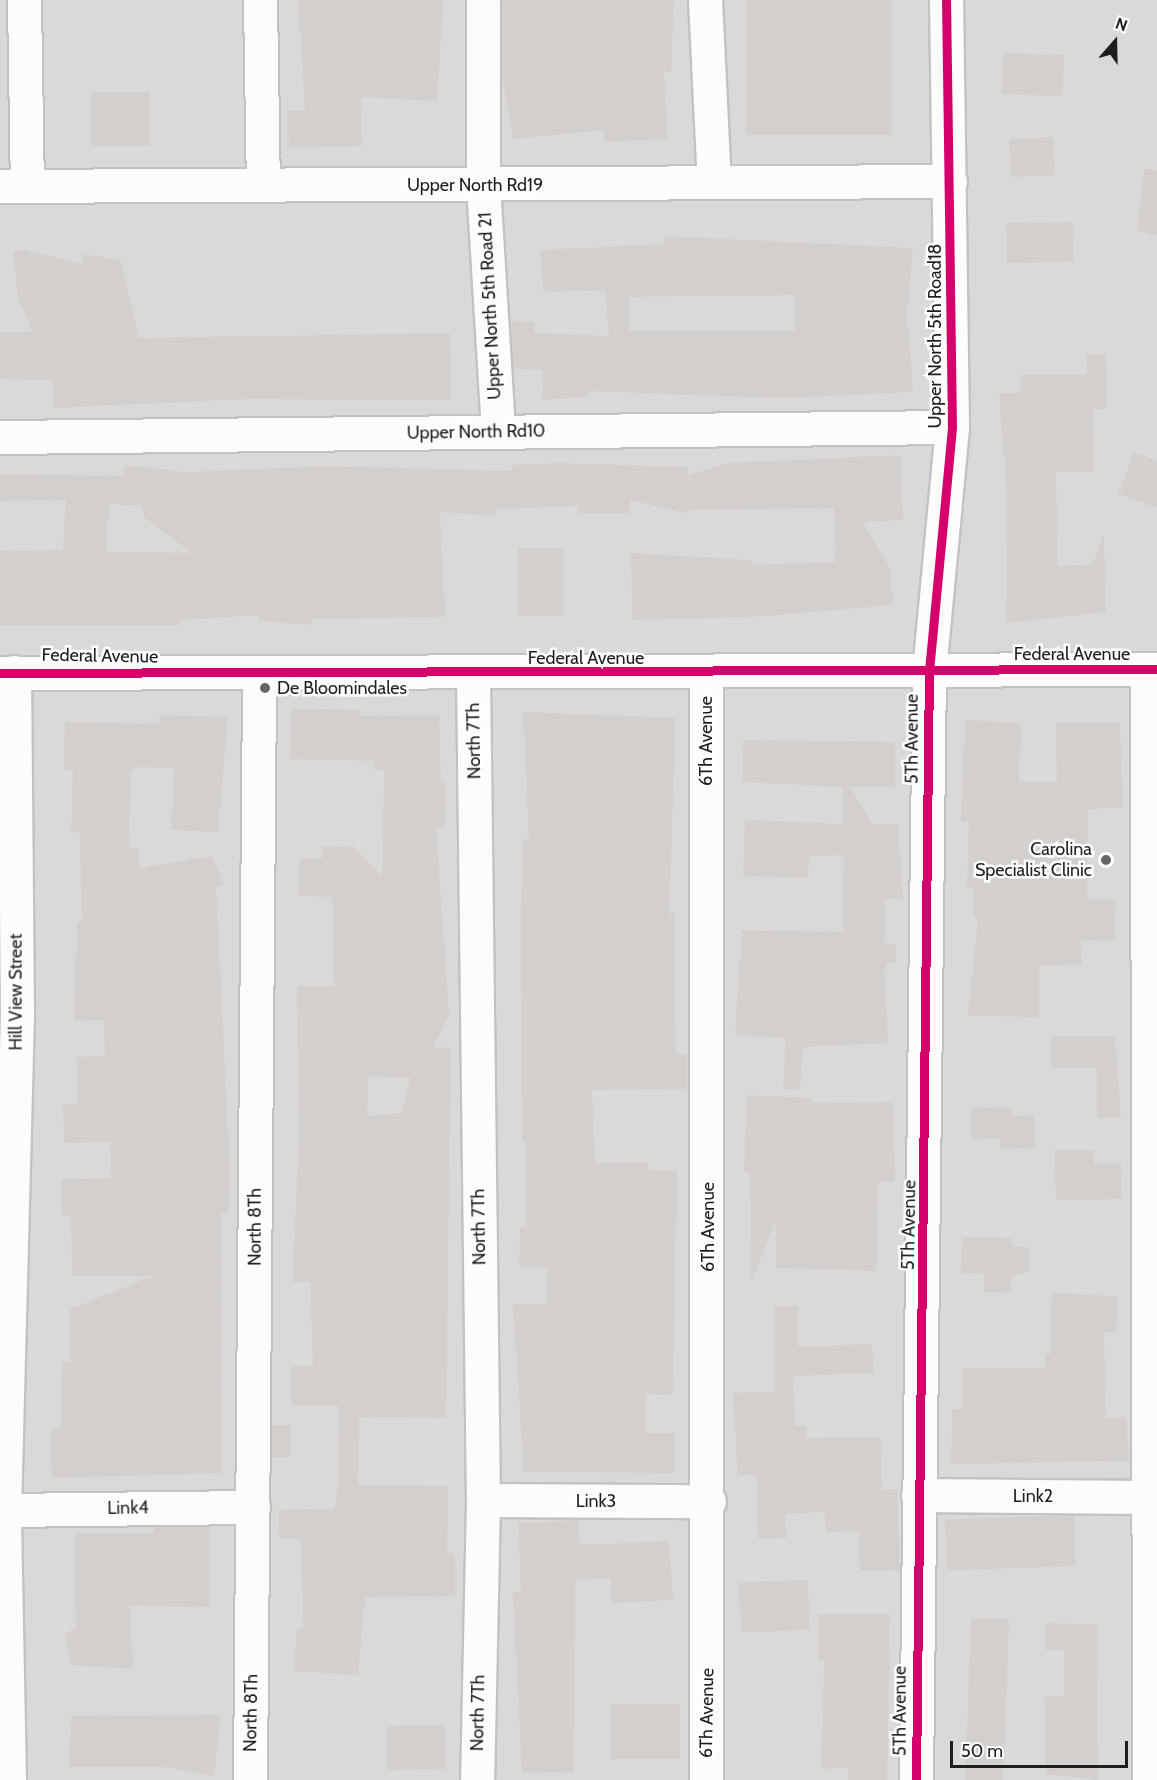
<!DOCTYPE html>
<style>
body{margin:0}
#map{position:relative;width:1157px;height:1780px;overflow:hidden;background:#ece9e6;font-family:Cabin,sans-serif}
div>[style]{position:absolute}
[style*='--x']{left:calc(var(--x)*1px);top:calc(var(--y)*1px);width:calc(var(--w)*1px);rotate:calc(var(--a)*1deg)}
.residential>*{inset:0;background:#dbd9d8;transform-origin:0 0}
.building>*{inset:0;background:#d3cfcd;transform-origin:0 0}
.roads{filter:drop-shadow(2px 0 #c3c2c1) drop-shadow(-2px 0 #c3c2c1) drop-shadow(0 2px #c3c2c1) drop-shadow(0 -2px #c3c2c1)}
.minor>*{height:33px;margin:-16.5px;padding:0 16.5px;transform-origin:16.5px;border-radius:16.5px;background:#fcfcfb}
.cycleway>*{height:9px;margin:-4.5px;padding:0 4.5px;transform-origin:4.5px;border-radius:4.5px;background:#d6006c}
.dots>*{width:16px;height:16px;translate:-50% -50%;box-sizing:border-box;border:3px solid #fff;border-radius:50%}
span{translate:-50% -50%;white-space:nowrap;text-align:center;line-height:1.15;-webkit-text-stroke:5px #fff;paint-order:stroke}
.street-label{font-size:18px;color:#1e1e1e}
.poi-label{font-size:18px;color:#1e1e1e}
.left{translate:0 -50%;text-align:left}
.right{translate:-100% -50%;text-align:right}
.north{position:absolute;left:1085px;top:12px;width:60px;height:60px;-webkit-text-stroke:4px #fff;paint-order:stroke;rotate:20deg;font-size:16px;font-weight:700;line-height:24px;text-align:center;color:#1e1e1e}
.north::after{content:'';display:block;margin:auto;width:21px;height:27px;background:#1e1e1e;clip-path:polygon(50% 0,100% 100%,50% 72%,0 100%)}
.scale{position:absolute;left:950px;top:1741px;width:178px;height:27px;box-sizing:border-box;border:3px solid #1e1e1e;border-top:0;padding-left:8px;font-size:18px;line-height:21px;white-space:nowrap;color:#1e1e1e;-webkit-text-stroke:4px #fff;paint-order:stroke}
</style>
<div id="map">
<div class="residential">
<i style="left:0;top:0;width:1157px;height:1780px"></i>
</div>
<div class="building">
<i style="clip-path:polygon(298px 0,443px 0,437px 101px,361px 97px,362px 146px,289px 148px,288px 111px,305px 111px)"></i>
<i style="clip-path:polygon(502px 0,674px 0,671px 72px,664px 71px,668px 139px,604px 142px,604px 130px,513px 139px,502px 75px)"></i>
<i style="left:746px;top:0;width:146px;height:135px"></i>
<i style="left:1003px;top:53px;width:61px;height:41px;rotate:2deg"></i>
<i style="left:91px;top:92px;width:59px;height:54px"></i>
<i style="left:1053px;top:137px;width:38px;height:44px;rotate:87deg"></i>
<i style="clip-path:polygon(1144px 169px,1157px 170px,1157px 235px,1137px 231px)"></i>
<i style="left:1073px;top:222px;width:40px;height:67px;rotate:89deg"></i>
<i style="clip-path:polygon(evenodd,664px 236px,913px 248px,907px 314px,913px 392px,781px 398px,588px 391px,588px 397px,542px 400px,543px 370px,513px 369px,511px 321px,534px 322px,534px 333px,609px 336px,605px 290px,543px 292px,540px 250px,664px 244px,664px 236px,795px 295px,795px 331px,629px 331px,629px 297px,795px 295px)"></i>
<i style="clip-path:polygon(25px 250px,83px 264px,83px 254px,121px 260px,139px 338px,450px 333px,451px 400px,249px 399px,53px 408px,52px 380px,0 379px,0 332px,33px 332px,18px 298px,13px 251px)"></i>
<i style="clip-path:polygon(1106px 354px,1107px 409px,1093px 409px,1094px 472px,1056px 472px,1058px 566px,1092px 565px,1104px 534px,1106px 612px,1006px 623px,1007px 496px,999px 393px,1020px 393px,1020px 375px,1087px 375px,1086px 355px)"></i>
<i style="clip-path:polygon(1134px 452px,1157px 461px,1157px 508px,1118px 494px)"></i>
<i style="clip-path:polygon(evenodd,900px 455px,903px 520px,862px 522px,890px 568px,893px 605px,752px 617px,632px 620px,631px 553px,752px 560px,752px 565px,835px 562px,836px 551px,834px 508px,689px 510px,690px 514px,630px 500px,630px 513px,578px 513px,578px 506px,496px 509px,496px 516px,440px 512px,445px 617px,312px 619px,311px 625px,258px 621px,259px 615px,180px 620px,180px 625px,0 625px,0 551px,63px 550px,66px 500px,0 501px,0 474px,123px 476px,124px 465px,186px 472px,329px 466px,512px 471px,512px 465px,559px 463px,688px 467px,688px 475px,729px 463px,900px 455px,109px 504px,141px 506px,144px 517px,192px 553px,106px 552px,109px 504px)"></i>
<i style="left:518px;top:548px;width:46px;height:68px"></i>
<i style="clip-path:polygon(evenodd,291px 709px,360px 710px,360px 716px,439px 715px,441px 782px,446px 782px,445px 827px,436px 827px,449px 1015px,433px 1048px,451px 1047px,446px 1418px,359px 1417px,358px 1485px,448px 1486px,447px 1553px,455px 1553px,455px 1596px,365px 1597px,358px 1675px,294px 1671px,297px 1629px,303px 1629px,301px 1539px,279px 1539px,278px 1510px,334px 1509px,338px 1487px,339px 1406px,292px 1406px,291px 1366px,313px 1366px,310px 1282px,292px 1282px,299px 1144px,297px 986px,334px 986px,332px 897px,298px 896px,300px 858px,322px 859px,322px 846px,354px 847px,382px 876px,384px 770px,374px 770px,374px 761px,290px 759px,291px 709px,368px 1076px,411px 1078px,401px 1113px,367px 1116px,368px 1076px)"></i>
<i style="clip-path:polygon(523px 712px,676px 718px,669px 914px,675px 913px,676px 1054px,687px 1054px,687px 1089px,592px 1090px,595px 1163px,646px 1162px,650px 1170px,677px 1170px,673px 1395px,646px 1394px,646px 1433px,675px 1433px,675px 1473px,524px 1472px,513px 1304px,547px 1304px,547px 1268px,519px 1267px,520px 1227px,526px 1227px,526px 1142px,522px 1142px,521px 917px,523px 839px,529px 839px)"></i>
<i style="clip-path:polygon(159px 715px,228px 717px,218px 832px,171px 830px,174px 768px,137px 767px,131px 771px,129px 848px,139px 847px,139px 868px,212px 856px,224px 885px,216px 886px,230px 1173px,228px 1214px,221px 1213px,222px 1473px,52px 1478px,51px 1429px,61px 1429px,62px 1362px,70px 1362px,70px 1309px,153px 1276px,72px 1276px,71px 1216px,62px 1216px,61px 1179px,111px 1178px,110px 1142px,64px 1143px,63px 1104px,78px 1103px,76px 1057px,105px 1056px,104px 1020px,74px 1021px,77px 922px,82px 922px,80px 833px,71px 832px,73px 770px,64px 770px,65px 722px,159px 724px)"></i>
<i style="clip-path:polygon(965px 720px,1021px 723px,1019px 782px,1057px 782px,1056px 723px,1120px 723px,1123px 808px,1088px 809px,1087px 899px,1116px 900px,1115px 941px,1081px 940px,1082px 964px,1039px 966px,1039px 1017px,968px 1016px,978px 919px,973px 916px,973px 888px,967px 887px,969px 821px,961px 821px)"></i>
<i style="clip-path:polygon(743px 740px,895px 742px,895px 787px,850px 787px,872px 824px,898px 824px,903px 899px,885px 899px,884px 944px,896px 944px,896px 963px,887px 963px,884px 973px,888px 1043px,803px 1047px,800px 1090px,783px 1089px,786px 1038px,735px 1035px,742px 930px,843px 932px,844px 855px,809px 856px,808px 878px,743px 876px,745px 820px,843px 824px,843px 787px,742px 782px)"></i>
<i style="clip-path:polygon(1051px 1036px,1115px 1036px,1121px 1118px,1097px 1118px,1097px 1068px,1051px 1068px)"></i>
<i style="clip-path:polygon(747px 1095px,812px 1098px,812px 1103px,893px 1102px,895px 1181px,878px 1182px,876px 1271px,776px 1268px,776px 1220px,751px 1283px,750px 1173px,744px 1172px)"></i>
<i style="clip-path:polygon(1011px 1107px,1013px 1116px,1034px 1115px,1035px 1148px,1001px 1149px,1000px 1138px,972px 1140px,971px 1108px)"></i>
<i style="clip-path:polygon(1054px 1150px,1094px 1150px,1094px 1164px,1121px 1163px,1122px 1199px,1056px 1200px)"></i>
<i style="clip-path:polygon(962px 1237px,1011px 1238px,1013px 1247px,1029px 1247px,1029px 1272px,1012px 1276px,1011px 1293px,984px 1292px,985px 1274px,961px 1273px)"></i>
<i style="clip-path:polygon(1052px 1293px,1117px 1296px,1116px 1333px,1104px 1332px,1106px 1418px,1126px 1417px,1129px 1461px,951px 1464px,952px 1409px,962px 1409px,962px 1368px,1045px 1368px,1045px 1354px,1051px 1354px)"></i>
<i style="clip-path:polygon(775px 1306px,798px 1306px,798px 1347px,872px 1344px,874px 1373px,793px 1376px,795px 1426px,806px 1426px,806px 1438px,881px 1437px,882px 1490px,897px 1489px,900px 1570px,860px 1571px,859px 1531px,826px 1532px,825px 1512px,785px 1514px,787px 1538px,758px 1539px,756px 1475px,738px 1475px,733px 1393px,775px 1392px)"></i>
<i style="left:272px;top:1425px;width:19px;height:32px"></i>
<i style="left:1074px;top:1515px;width:51px;height:129px;rotate:88deg"></i>
<i style="clip-path:polygon(579px 1520px,580px 1545px,669px 1541px,673px 1600px,612px 1603px,611px 1578px,575px 1580px,574px 1772px,522px 1773px,513px 1592px,521px 1592px,518px 1523px)"></i>
<i style="clip-path:polygon(154px 1527px,209px 1527px,209px 1607px,130px 1606px,133px 1669px,71px 1665px,65px 1634px,76px 1628px,75px 1533px,154px 1533px)"></i>
<i style="left:808px;top:1580px;width:50px;height:69px;rotate:88deg"></i>
<i style="clip-path:polygon(818px 1614px,890px 1614px,887px 1780px,848px 1780px,848px 1768px,821px 1769px,824px 1661px,818px 1661px)"></i>
<i style="left:971px;top:1618px;width:38px;height:162px;rotate:2deg"></i>
<i style="clip-path:polygon(1045px 1623px,1097px 1624px,1098px 1780px,1046px 1774px,1044px 1696px,1064px 1696px,1064px 1650px,1045px 1650px)"></i>
<i style="left:611px;top:1704px;width:69px;height:55px"></i>
<i style="clip-path:polygon(221px 1715px,214px 1776px,164px 1767px,69px 1767px,71px 1716px)"></i>
<i style="left:445px;top:1725px;width:44px;height:58px;rotate:89deg"></i>
</div>
<div class="roads">
<div class="minor">
<i style="--x:24;--y:0;--w:185;--a:89.1"></i>
<i style="--x:260;--y:0;--w:185;--a:89.1"></i>
<i style="--x:483;--y:0;--w:185;--a:90"></i>
<i style="--x:483;--y:185;--w:247;--a:86.5"></i>
<i style="--x:705;--y:0;--w:182;--a:87.2"></i>
<i style="--x:0;--y:186;--w:950;--a:-0.3"></i>
<i style="--x:0;--y:437;--w:952;--a:-0.6"></i>
<i style="--x:1147;--y:670;--w:1110;--a:89.9"></i>
<i style="--x:0;--y:673;--w:1157;--a:-0.2"></i>
<i style="--x:473;--y:674;--w:826;--a:89.31"></i>
<i style="--x:483;--y:1500;--w:280;--a:91.2"></i>
<i style="--x:918;--y:1495;--w:229;--a:0.5"></i>
<i style="--x:483;--y:1500;--w:226;--a:0.3"></i>
<i style="--x:4;--y:1510;--w:249;--a:-0.7"></i>
<i style="--x:9;--y:1780;--w:270;--a:-91.1"></i>
<i style="--x:4;--y:1510;--w:495;--a:-88.5"></i>
<i style="--x:17;--y:1015;--w:343;--a:-90.5"></i>
<i style="--x:250;--y:1780;--w:1105;--a:-89.53"></i>
<i style="--x:706;--y:1780;--w:1106;--a:-90"></i>
<i style="--x:916;--y:1780;--w:1109;--a:-89.33"></i>
<i style="--x:929;--y:671;--w:245;--a:-84.6"></i>
<i style="--x:952;--y:427;--w:427;--a:-90.8"></i>
</div>
</div>
<div class="cycleway">
<i style="--x:0;--y:673;--w:1157;--a:-0.2"></i>
<i style="--x:916;--y:1780;--w:1109;--a:-89.33"></i>
<i style="--x:929;--y:671;--w:245;--a:-84.6"></i>
<i style="--x:952;--y:427;--w:427;--a:-90.8"></i>
</div>
<div class="dots">
<i style="left:265px;top:688px;background:#666564"></i>
<i style="left:1106px;top:860px;background:#666564"></i>
</div>
<div class="street-label">
<span style="left:475px;top:185px">Upper North Rd19</span>
<span style="left:490px;top:306px;rotate:-93deg">Upper North 5th Road 21</span>
<span style="left:935px;top:336px;rotate:-90deg">Upper North 5th Road18</span>
<span style="left:476px;top:432px;rotate:-1deg">Upper North Rd10</span>
<span style="left:1072px;top:654px">Federal Avenue</span>
<span style="left:100px;top:656px;rotate:1deg">Federal Avenue</span>
<span style="left:586px;top:658px">Federal Avenue</span>
<span style="left:912px;top:739px;rotate:-90deg">5Th Avenue</span>
<span style="left:474px;top:741px;rotate:-91deg">North 7Th</span>
<span style="left:706px;top:741px;rotate:-90deg">6Th Avenue</span>
<span style="left:16px;top:992px;rotate:-90deg">Hill View Street</span>
<span style="left:909px;top:1225px;rotate:-89deg">5Th Avenue</span>
<span style="left:255px;top:1227px;rotate:-90deg">North 8Th</span>
<span style="left:479px;top:1227px;rotate:-91deg">North 7Th</span>
<span style="left:708px;top:1227px;rotate:-90deg">6Th Avenue</span>
<span style="left:1033px;top:1496px">Link2</span>
<span style="left:596px;top:1501px">Link3</span>
<span style="left:128px;top:1508px;rotate:-1deg">Link4</span>
<span style="left:900px;top:1711px;rotate:-90deg">5Th Avenue</span>
<span style="left:251px;top:1713px;rotate:-89deg">North 8Th</span>
<span style="left:478px;top:1713px;rotate:-89deg">North 7Th</span>
<span style="left:707px;top:1713px;rotate:-89deg">6Th Avenue</span>
</div>
<div class="poi-label">
<span class="left" style="left:277px;top:688px">De Bloomindales</span>
<span class="right" style="left:1092px;top:860px">Carolina<br>Specialist Clinic</span>
</div>
<div class="north">N</div>
<div class="scale">50 m</div>
</div>
